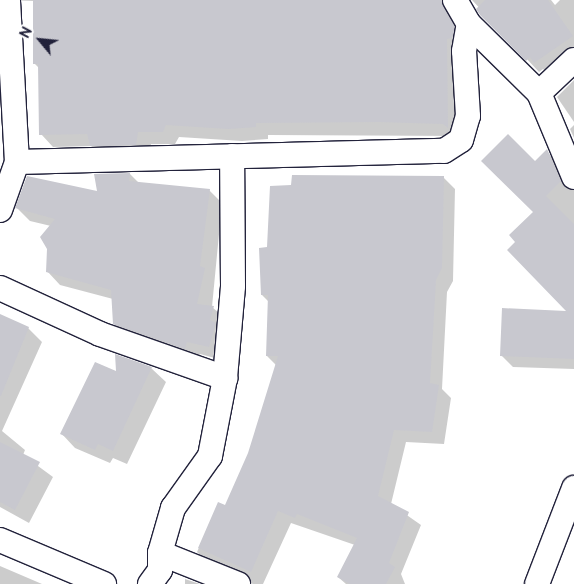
<!DOCTYPE html>
<style>
body{margin:0}
#map{position:relative;width:574px;height:584px;overflow:hidden;background:#fff;font-family:"Balsamiq Sans",sans-serif}
div>[style]{position:absolute}
[style*='--x']{left:calc(var(--x)*1px);top:calc(var(--y)*1px);width:calc(var(--w)*1px);rotate:calc(var(--a)*1deg)}
.shadow>*{inset:0;background:#0003}
.building>*{inset:0;background:#c8c8cf}
.roads{filter:drop-shadow(1px 0 #22223b) drop-shadow(-1px 0 #22223b) drop-shadow(0 1px #22223b) drop-shadow(0 -1px #22223b)}
.minor>*{height:24px;margin:-12px;padding:0 12px;transform-origin:12px;border-radius:12px;background:#fff}
span{translate:-50% -50%;white-space:nowrap;text-align:center;line-height:1.15;-webkit-text-stroke:4px #fff;paint-order:stroke}
.north{position:absolute;left:15px;top:15px;width:50px;height:50px;-webkit-text-stroke:4px #fff;paint-order:stroke;rotate:298deg;font-size:14px;font-weight:700;line-height:20px;text-align:center;color:#22223b}
.north::after{content:'';display:block;margin:auto;width:18px;height:22px;background:#22223b;clip-path:polygon(50% 0,100% 100%,50% 72%,0 100%)}
</style>
<div id="map">
<div class="shadow">
<i style="clip-path:polygon(0 0,551px 0,555px 5px,560px 0,574px 0,574px 56px,548px 74px,543px 69px,539px 72px,472px 0,460px 1px,467px 40px,457px 136px,268px 135px,268px 139px,242px 141px,179px 137px,175px 144px,151px 144px,148px 157px,103px 158px,91px 146px,53px 147px,41px 134px,39px 68px,34px 63px,34px 1px)"></i>
<i style="clip-path:polygon(574px 80px,574px 122px,557px 97px)"></i>
<i style="clip-path:polygon(574px 125px,574px 138px,570px 129px)"></i>
<i style="clip-path:polygon(547px 151px,574px 188px,574px 369px,513px 367px,501px 355px,569px 312px,517px 242px,535px 212px,535px 163px)"></i>
<i style="clip-path:polygon(130px 174px,139px 183px,209px 190px,222px 203px,212px 307px,227px 320px,222px 360px,200px 354px,198px 362px,128px 337px,114px 324px,113px 299px,60px 285px,47px 271px,51px 226px,30px 221px,17px 208px,98px 193px,95px 175px)"></i>
<i style="clip-path:polygon(443px 177px,455px 189px,453px 281px,447px 292px,442px 389px,451px 398px,444px 444px,406px 442px,391px 504px,421px 525px,401px 574px,405px 584px,346px 584px,338px 577px,355px 545px,291px 523px,263px 584px,253px 584px,209px 564px,197px 552px,219px 503px,226px 506px,250px 454px,276px 365px,267px 356px,269px 302px,262px 295px,268px 248px)"></i>
<i style="clip-path:polygon(0 316px,28px 328px,42px 342px,2px 431px,25px 450px,23px 455px,53px 477px,29px 523px,0 507px)"></i>
<i style="clip-path:polygon(151px 368px,166px 382px,127px 464px,113px 458px,110px 463px,75px 448px,61px 433px,117px 373px)"></i>
<i style="clip-path:polygon(0 566px,42px 584px,0 584px)"></i>
<i style="clip-path:polygon(185px 579px,200px 584px,185px 584px)"></i>
</div>
<div class="building">
<i style="clip-path:polygon(33px 0,441px 0,455px 27px,452px 38px,447px 39px,448px 128px,443px 124px,379px 122px,256px 123px,256px 127px,228px 129px,166px 125px,163px 132px,138px 132px,136px 145px,90px 146px,87px 134px,39px 135px,38px 64px,33px 64px)"></i>
<i style="clip-path:polygon(485px 0,548px 0,573px 36px,534px 63px,530px 57px,526px 61px,480px 15px,476px 9px)"></i>
<i style="clip-path:polygon(508px 134px,535px 161px,547px 149px,561px 181px,546px 196px,574px 224px,574px 359px,500px 356px,502px 308px,566px 311px,507px 250px,515px 242px,509px 235px,533px 212px,481px 161px)"></i>
<i style="clip-path:polygon(130px 173px,129px 181px,210px 189px,200px 266px,205px 268px,197px 304px,214px 306px,210px 320px,216px 323px,209px 347px,187px 342px,185px 349px,113px 324px,111px 290px,46px 272px,47px 249px,40px 237px,55px 219px,15px 208px,27px 176px,97px 191px,94px 174px)"></i>
<i style="clip-path:polygon(292px 175px,444px 176px,442px 268px,436px 280px,430px 383px,439px 385px,432px 432px,394px 430px,378px 496px,409px 512px,389px 563px,395px 567px,386px 584px,350px 584px,337px 577px,357px 538px,297px 514px,295px 518px,278px 511px,251px 572px,198px 548px,218px 502px,225px 505px,248px 453px,278px 356px,266px 356px,268px 295px,261px 295px,259px 248px,267px 247px,270px 186px,291px 185px)"></i>
<i style="clip-path:polygon(0 314px,29px 327px,1px 396px,0 396px)"></i>
<i style="clip-path:polygon(115px 354px,152px 367px,113px 451px,98px 444px,95px 450px,60px 434px,95px 362px,116px 371px)"></i>
<i style="clip-path:polygon(0 442px,40px 462px,15px 510px,0 502px)"></i>
</div>
<div class="roads">
<div class="minor">
<i style="--x:455;--y:0;--w:28;--a:60"></i>
<i style="--x:469;--y:24;--w:98;--a:44.6"></i>
<i style="--x:539;--y:93;--w:91;--a:67.4"></i>
<i style="--x:539;--y:93;--w:48;--a:-43.3"></i>
<i style="--x:17;--y:162;--w:427;--a:-1.5"></i>
<i style="--x:444;--y:151;--w:20;--a:-33"></i>
<i style="--x:461;--y:140;--w:25;--a:-74"></i>
<i style="--x:468;--y:116;--w:65;--a:-93.5"></i>
<i style="--x:464;--y:51;--w:27;--a:-80"></i>
<i style="--x:0;--y:210;--w:51;--a:-70.5"></i>
<i style="--x:17;--y:162;--w:162;--a:-93.2"></i>
<i style="--x:0;--y:288;--w:110;--a:24.7"></i>
<i style="--x:100;--y:334;--w:133;--a:19.4"></i>
<i style="--x:0;--y:540;--w:113;--a:22.9"></i>
<i style="--x:160;--y:553;--w:84;--a:21.7"></i>
<i style="--x:150;--y:584;--w:17;--a:-54"></i>
<i style="--x:160;--y:570;--w:17;--a:-90"></i>
<i style="--x:160;--y:553;--w:47;--a:-73.9"></i>
<i style="--x:173;--y:508;--w:64;--a:-54.6"></i>
<i style="--x:210;--y:456;--w:79;--a:-79.1"></i>
<i style="--x:225;--y:378;--w:92;--a:-85"></i>
<i style="--x:233;--y:286;--w:130;--a:-90.4"></i>
<i style="--x:537;--y:584;--w:103;--a:-68.9"></i>
</div>
</div>
<div class="north">N</div>
</div>
